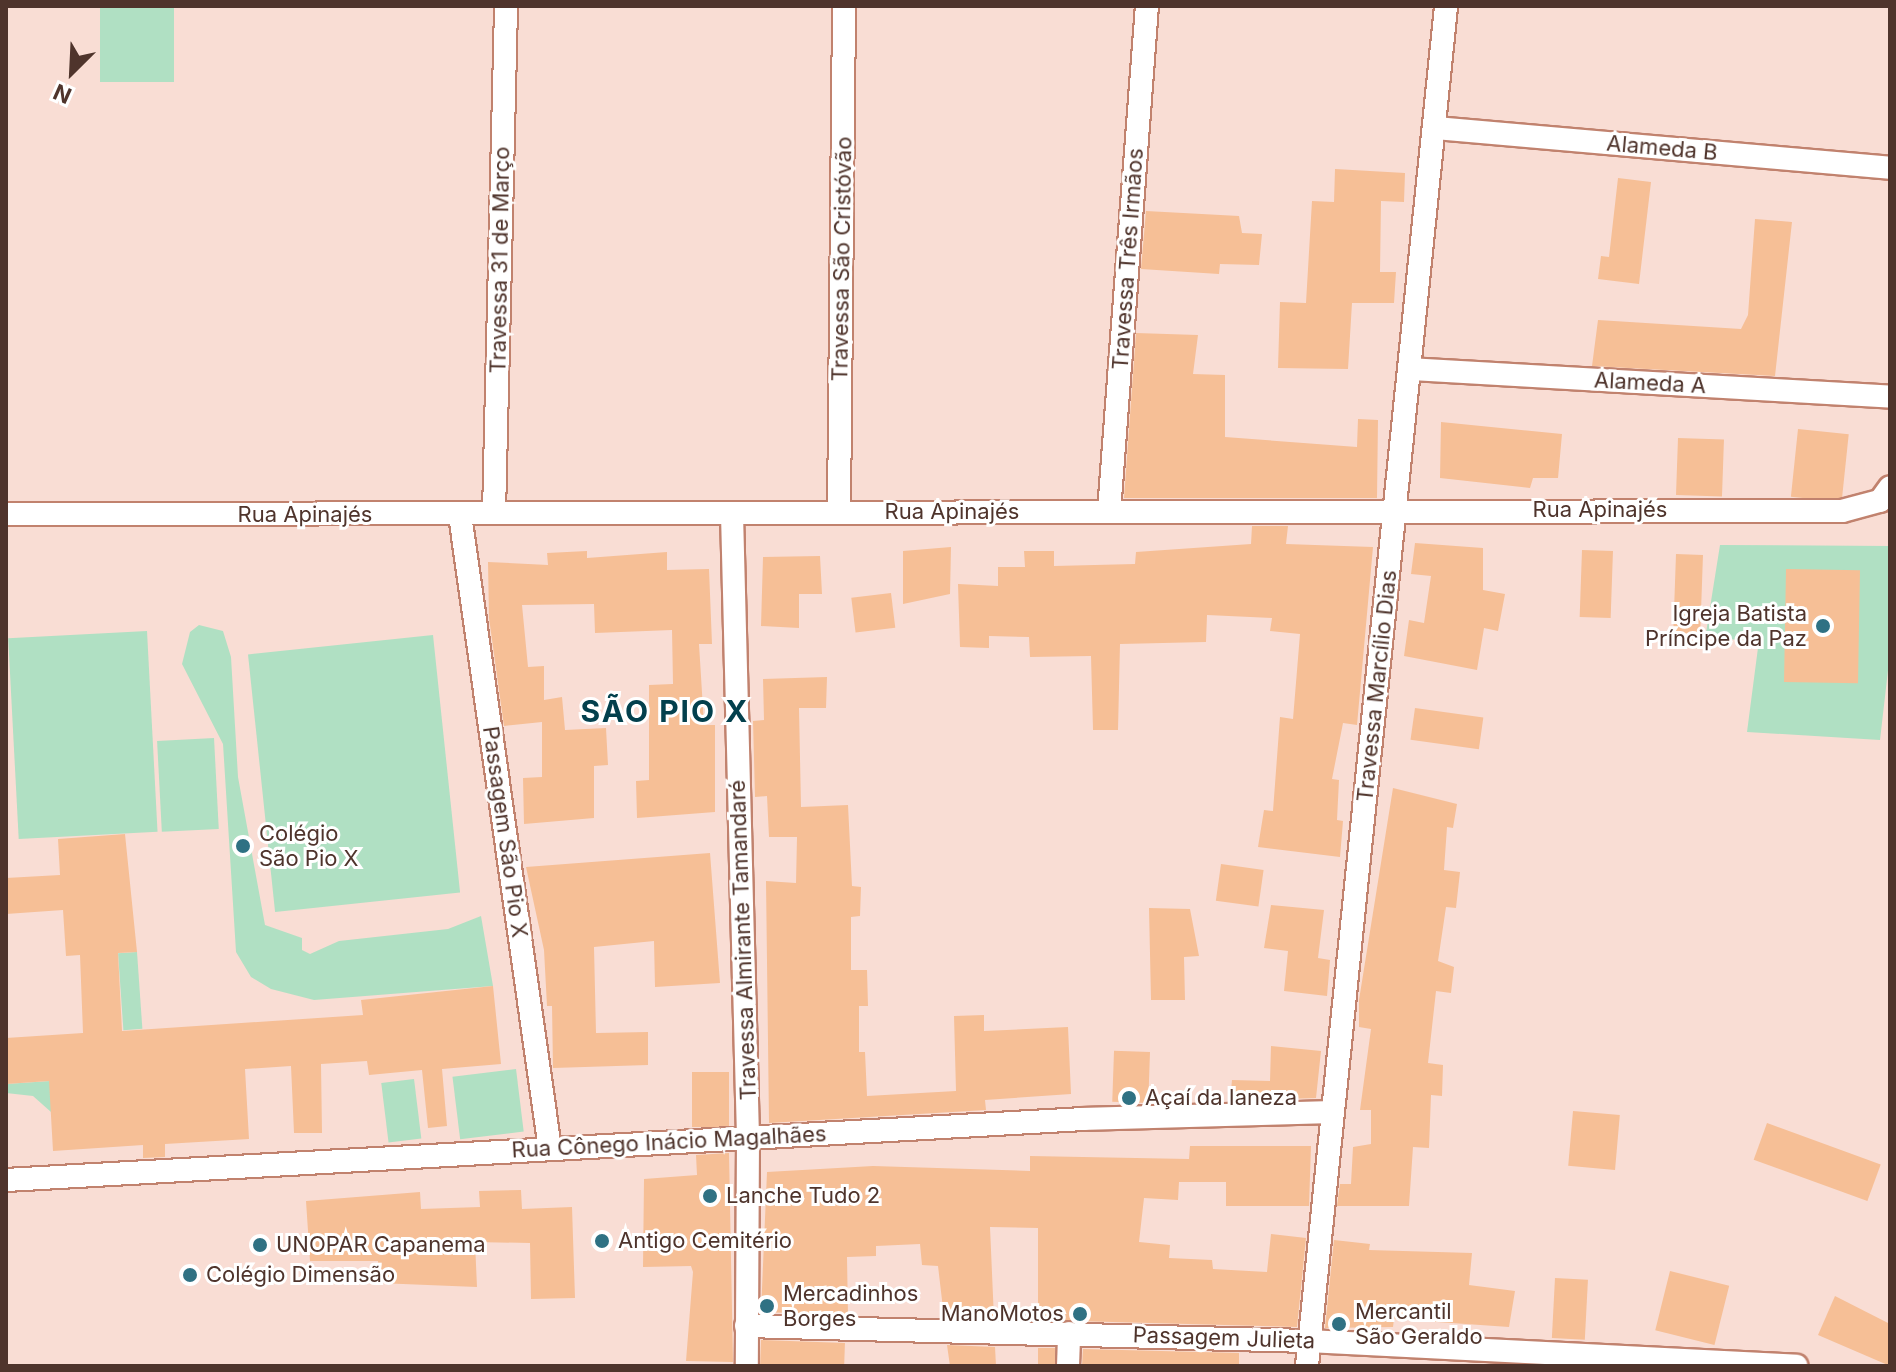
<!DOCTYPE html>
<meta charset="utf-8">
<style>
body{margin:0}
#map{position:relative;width:1896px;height:1372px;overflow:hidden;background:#f9ddd4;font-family:Inter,sans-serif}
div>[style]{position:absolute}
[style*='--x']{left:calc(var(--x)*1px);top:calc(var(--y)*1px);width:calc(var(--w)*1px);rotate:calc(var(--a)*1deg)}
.green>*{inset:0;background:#b0e0c3;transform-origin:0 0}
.building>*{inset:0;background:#f6bf96;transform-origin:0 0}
.roads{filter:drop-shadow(2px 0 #c1826e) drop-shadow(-2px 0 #c1826e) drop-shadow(0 2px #c1826e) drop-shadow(0 -2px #c1826e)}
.street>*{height:22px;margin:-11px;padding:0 11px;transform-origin:11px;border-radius:11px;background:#fff}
.dots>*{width:22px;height:22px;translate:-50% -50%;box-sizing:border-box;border:4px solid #fff;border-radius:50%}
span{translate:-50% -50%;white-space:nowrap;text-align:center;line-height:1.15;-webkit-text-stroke:6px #fff;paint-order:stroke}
.street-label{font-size:22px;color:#4f342c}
.poi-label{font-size:22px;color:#4f342c}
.right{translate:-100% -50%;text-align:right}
.left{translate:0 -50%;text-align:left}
.district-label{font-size:30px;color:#03404d;font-weight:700;letter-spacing:2px}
.frame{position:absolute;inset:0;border:8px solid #4f342c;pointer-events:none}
.north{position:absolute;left:32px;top:32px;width:80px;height:80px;-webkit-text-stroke:6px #fff;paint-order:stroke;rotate:204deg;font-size:22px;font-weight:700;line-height:32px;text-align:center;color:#4f342c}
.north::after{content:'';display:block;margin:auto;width:28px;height:36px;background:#4f342c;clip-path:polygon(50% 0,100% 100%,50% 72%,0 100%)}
</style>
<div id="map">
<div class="green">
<i style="left:100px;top:6px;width:74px;height:76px"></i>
<i style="clip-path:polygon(1720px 545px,1890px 546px,1890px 653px,1880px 740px,1747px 732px,1759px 640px,1705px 639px)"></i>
<i style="clip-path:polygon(199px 625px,223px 631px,231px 657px,238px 777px,265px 925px,302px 938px,302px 950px,310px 954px,339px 941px,448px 929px,481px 916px,493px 986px,314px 1000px,271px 989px,251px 977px,236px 952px,223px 744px,182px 664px,190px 632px)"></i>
<i style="left:147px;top:631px;width:201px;height:139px;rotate:87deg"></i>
<i style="left:433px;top:635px;width:259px;height:186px;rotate:84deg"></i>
<i style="left:214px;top:738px;width:91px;height:57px;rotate:87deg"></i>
<i style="left:137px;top:952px;width:77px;height:19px;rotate:86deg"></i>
<i style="left:516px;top:1069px;width:63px;height:64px;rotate:83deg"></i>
<i style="clip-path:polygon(139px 1075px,51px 1112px,33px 1096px,6px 1093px,6px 1084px)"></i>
<i style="left:414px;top:1079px;width:60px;height:33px;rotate:83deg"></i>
</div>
<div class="building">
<i style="clip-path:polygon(1335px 169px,1405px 173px,1404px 202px,1381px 201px,1380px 272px,1396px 272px,1394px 303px,1352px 303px,1348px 369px,1278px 368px,1280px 302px,1306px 303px,1312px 201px,1334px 202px)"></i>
<i style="clip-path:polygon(1618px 178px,1651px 182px,1639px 284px,1598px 279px,1601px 256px,1609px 257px)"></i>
<i style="clip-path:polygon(1146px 211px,1239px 216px,1242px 233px,1262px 234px,1259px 265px,1220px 264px,1219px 274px,1141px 269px)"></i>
<i style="clip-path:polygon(1755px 219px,1792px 222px,1775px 376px,1592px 366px,1598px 320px,1741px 329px,1748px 315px)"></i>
<i style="clip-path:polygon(1136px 333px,1198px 335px,1193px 374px,1225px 375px,1225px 437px,1357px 447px,1358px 419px,1378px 420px,1377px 498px,1124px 498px)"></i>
<i style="clip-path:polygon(1441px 422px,1562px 434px,1558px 478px,1533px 478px,1530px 488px,1440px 478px)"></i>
<i style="left:1798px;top:429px;width:51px;height:68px;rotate:6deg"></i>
<i style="left:1678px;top:438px;width:46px;height:57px;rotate:2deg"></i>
<i style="clip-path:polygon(1252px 526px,1288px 526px,1286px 544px,1373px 547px,1357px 725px,1343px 723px,1332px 779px,1339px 780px,1337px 820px,1343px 821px,1340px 857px,1258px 847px,1264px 810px,1273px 811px,1280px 717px,1293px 719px,1300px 634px,1270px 631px,1272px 618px,1207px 615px,1206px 642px,1120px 644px,1118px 730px,1093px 730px,1091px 656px,1030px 657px,1029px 637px,989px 636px,989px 648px,960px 647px,958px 584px,998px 586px,998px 567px,1025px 567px,1024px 551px,1054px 551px,1054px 566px,1135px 564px,1136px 552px,1251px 544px)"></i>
<i style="clip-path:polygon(1415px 543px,1483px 548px,1483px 590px,1505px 594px,1498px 631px,1484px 628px,1477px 670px,1404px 656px,1409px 620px,1424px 623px,1431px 576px,1411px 574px)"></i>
<i style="clip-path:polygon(951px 547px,950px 594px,903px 604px,903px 551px)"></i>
<i style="left:1582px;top:550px;width:31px;height:67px;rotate:2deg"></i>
<i style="clip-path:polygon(587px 551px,587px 558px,667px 552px,667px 570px,709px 569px,712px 644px,699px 644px,704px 725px,715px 725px,715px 812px,637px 818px,636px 781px,649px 780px,649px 685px,673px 684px,672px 630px,595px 633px,594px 604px,522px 605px,528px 667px,544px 666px,544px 700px,562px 697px,565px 730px,606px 728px,608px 765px,594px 766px,594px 818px,524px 824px,523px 778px,542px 777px,542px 722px,504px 726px,489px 618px,488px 562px,548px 565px,547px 553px)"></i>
<i style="left:1676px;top:554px;width:27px;height:79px;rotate:2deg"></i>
<i style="clip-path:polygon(820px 556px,822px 594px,799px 594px,799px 628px,761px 626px,763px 557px)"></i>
<i style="left:1786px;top:569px;width:74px;height:113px;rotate:1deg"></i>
<i style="left:891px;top:593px;width:35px;height:40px;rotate:83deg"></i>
<i style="clip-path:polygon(827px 677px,826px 708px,799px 708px,801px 807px,848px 805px,852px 886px,861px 887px,860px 916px,851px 917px,851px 970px,867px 970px,868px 1006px,859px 1006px,859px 1052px,865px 1052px,867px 1096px,956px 1091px,954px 1016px,984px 1015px,984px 1031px,1068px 1027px,1071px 1094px,985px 1100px,986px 1110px,769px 1123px,766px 881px,796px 883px,797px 837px,769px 837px,767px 796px,755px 797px,753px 721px,764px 720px,763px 679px)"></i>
<i style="left:1415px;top:708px;width:69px;height:32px;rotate:8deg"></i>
<i style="clip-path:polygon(1393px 788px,1457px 804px,1453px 828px,1447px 827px,1444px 870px,1460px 872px,1456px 908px,1446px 907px,1438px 961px,1454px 967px,1451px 993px,1436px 991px,1428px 1063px,1443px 1065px,1442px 1096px,1431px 1095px,1429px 1148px,1413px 1147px,1409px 1206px,1337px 1206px,1340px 1184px,1351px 1184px,1353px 1147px,1371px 1144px,1371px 1110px,1360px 1110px,1371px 1029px,1359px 1027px,1359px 1000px)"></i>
<i style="clip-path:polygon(125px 834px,137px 952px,118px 953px,122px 1031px,363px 1015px,361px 1000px,493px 986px,501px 1064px,442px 1069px,447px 1126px,428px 1128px,422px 1070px,369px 1075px,367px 1061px,321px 1064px,322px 1133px,294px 1133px,291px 1066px,245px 1069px,249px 1139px,165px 1144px,165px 1157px,143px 1158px,143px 1145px,53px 1151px,49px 1081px,6px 1084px,6px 1038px,83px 1033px,80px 955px,66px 956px,63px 910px,6px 914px,6px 878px,60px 875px,58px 839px)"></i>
<i style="clip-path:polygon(710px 853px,720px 983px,655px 987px,654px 941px,594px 947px,596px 1033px,648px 1032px,648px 1065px,553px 1068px,552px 1006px,547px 1006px,544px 950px,526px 867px)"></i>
<i style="left:1221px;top:864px;width:43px;height:37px;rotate:8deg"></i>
<i style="clip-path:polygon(1271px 905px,1324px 910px,1318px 958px,1330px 960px,1327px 996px,1284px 991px,1288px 951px,1264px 948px)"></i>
<i style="clip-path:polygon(1149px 908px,1190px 909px,1199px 956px,1184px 957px,1185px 1000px,1151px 1000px)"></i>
<i style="clip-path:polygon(1271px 1046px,1321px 1051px,1316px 1098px,1230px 1101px,1232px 1080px,1270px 1081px)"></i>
<i style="left:1150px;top:1052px;width:51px;height:36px;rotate:92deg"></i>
<i style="left:692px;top:1072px;width:37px;height:55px"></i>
<i style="left:1573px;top:1111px;width:47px;height:55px;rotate:5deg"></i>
<i style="left:1767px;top:1123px;width:121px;height:39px;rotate:20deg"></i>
<i style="clip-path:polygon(1190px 1146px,1311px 1146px,1309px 1206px,1226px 1206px,1226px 1182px,1179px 1182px,1178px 1200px,1144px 1198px,1139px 1242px,1170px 1245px,1169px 1258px,1212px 1260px,1213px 1269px,1267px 1272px,1271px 1234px,1306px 1238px,1297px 1327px,1038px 1320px,1038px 1228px,990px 1227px,994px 1319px,944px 1317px,938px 1266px,922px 1265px,920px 1244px,876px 1246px,876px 1256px,847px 1257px,848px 1315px,761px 1312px,767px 1172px,873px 1166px,1030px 1171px,1030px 1156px,1189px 1159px)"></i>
<i style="clip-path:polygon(729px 1153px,733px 1362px,686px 1361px,693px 1272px,691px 1266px,643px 1267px,644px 1179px,697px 1175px,696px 1155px)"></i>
<i style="clip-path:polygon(521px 1190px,522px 1209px,572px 1207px,575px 1298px,531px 1299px,530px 1243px,475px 1242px,477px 1287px,378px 1283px,378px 1261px,310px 1261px,306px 1201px,420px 1192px,421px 1209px,480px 1207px,479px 1191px)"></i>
<i style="clip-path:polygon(1334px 1240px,1370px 1244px,1369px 1250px,1472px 1253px,1469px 1285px,1515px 1291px,1509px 1327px,1394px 1319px,1393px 1327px,1325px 1328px)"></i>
<i style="left:1670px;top:1271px;width:61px;height:61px;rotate:14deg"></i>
<i style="left:1555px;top:1278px;width:33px;height:60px;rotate:3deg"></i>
<i style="clip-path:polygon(1835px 1296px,1890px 1324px,1890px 1366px,1818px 1335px)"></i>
<i style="left:761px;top:1340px;width:84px;height:26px;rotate:2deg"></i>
<i style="clip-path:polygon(947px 1345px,995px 1347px,996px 1366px,950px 1366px)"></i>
<i style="left:1038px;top:1348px;width:17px;height:18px"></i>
<i style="clip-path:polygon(1083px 1349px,1239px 1353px,1239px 1366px,1082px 1366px)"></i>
</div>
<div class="roads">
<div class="street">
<i style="--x:1435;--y:128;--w:457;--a:5"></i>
<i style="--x:1410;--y:369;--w:481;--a:3.3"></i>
<i style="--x:839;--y:511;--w:505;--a:-89.43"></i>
<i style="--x:1109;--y:512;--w:507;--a:-85.71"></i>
<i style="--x:494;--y:513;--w:507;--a:-88.64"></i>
<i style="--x:6;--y:514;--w:1836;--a:-0.09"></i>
<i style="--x:1842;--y:511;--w:39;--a:-15"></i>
<i style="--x:1880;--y:501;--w:17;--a:-54"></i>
<i style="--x:732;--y:514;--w:624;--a:88.53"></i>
<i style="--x:748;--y:1138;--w:228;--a:90.3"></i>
<i style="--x:460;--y:515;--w:640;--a:81.92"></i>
<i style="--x:6;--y:1180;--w:1079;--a:-3.24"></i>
<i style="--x:1083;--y:1119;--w:248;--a:-1.6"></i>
<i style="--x:746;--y:1326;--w:563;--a:1.53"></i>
<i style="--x:1309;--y:1341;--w:488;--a:2.9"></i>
<i style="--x:1068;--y:1366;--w:33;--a:-88"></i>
<i style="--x:1307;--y:1366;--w:1367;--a:-84.16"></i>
</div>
</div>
<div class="dots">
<i style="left:1823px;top:626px;background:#2f7183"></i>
<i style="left:243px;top:846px;background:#2f7183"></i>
<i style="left:1129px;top:1098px;background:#2f7183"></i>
<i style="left:710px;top:1196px;background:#2f7183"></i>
<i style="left:602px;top:1241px;background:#2f7183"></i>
<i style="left:260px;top:1245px;background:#2f7183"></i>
<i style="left:190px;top:1275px;background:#2f7183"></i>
<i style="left:767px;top:1306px;background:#2f7183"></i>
<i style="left:1080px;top:1314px;background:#2f7183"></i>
<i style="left:1339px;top:1324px;background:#2f7183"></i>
</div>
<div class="street-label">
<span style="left:1662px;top:148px;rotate:5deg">Alameda B</span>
<span style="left:842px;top:259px;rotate:-89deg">Travessa São Cristóvão</span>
<span style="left:1128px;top:259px;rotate:-86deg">Travessa Três Irmãos</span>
<span style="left:500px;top:260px;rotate:-89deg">Travessa 31 de Março</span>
<span style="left:1650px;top:383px;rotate:3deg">Alameda A</span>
<span style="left:1600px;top:510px">Rua Apinajés</span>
<span style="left:952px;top:512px">Rua Apinajés</span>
<span style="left:305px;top:515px">Rua Apinajés</span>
<span style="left:1377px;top:686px;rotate:-84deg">Travessa Marcílio Dias</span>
<span style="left:505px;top:832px;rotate:82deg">Passagem São Pio X</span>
<span style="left:743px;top:940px;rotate:-92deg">Travessa Almirante Tamandaré</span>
<span style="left:669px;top:1142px;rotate:-3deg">Rua Cônego Inácio Magalhães</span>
<span style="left:1224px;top:1338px;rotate:2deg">Passagem Julieta</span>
</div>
<div class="poi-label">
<span class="right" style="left:1807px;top:626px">Igreja Batista<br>Príncipe da Paz</span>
<span class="left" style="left:259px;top:846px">Colégio<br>São Pio X</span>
<span class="left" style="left:1145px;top:1098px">Açaí da Ianeza</span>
<span class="left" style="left:726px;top:1196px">Lanche Tudo 2</span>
<span class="left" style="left:618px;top:1241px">Antigo Cemitério</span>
<span class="left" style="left:276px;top:1245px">UNOPAR Capanema</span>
<span class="left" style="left:206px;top:1275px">Colégio Dimensão</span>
<span class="left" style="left:783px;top:1306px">Mercadinhos<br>Borges</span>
<span class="left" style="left:1355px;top:1324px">Mercantil<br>São Geraldo</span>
<span class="right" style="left:1064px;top:1314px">ManoMotos</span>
</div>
<div class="district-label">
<span style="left:665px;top:711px">SÃO PIO X</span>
</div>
<div class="frame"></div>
<div class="north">N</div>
</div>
